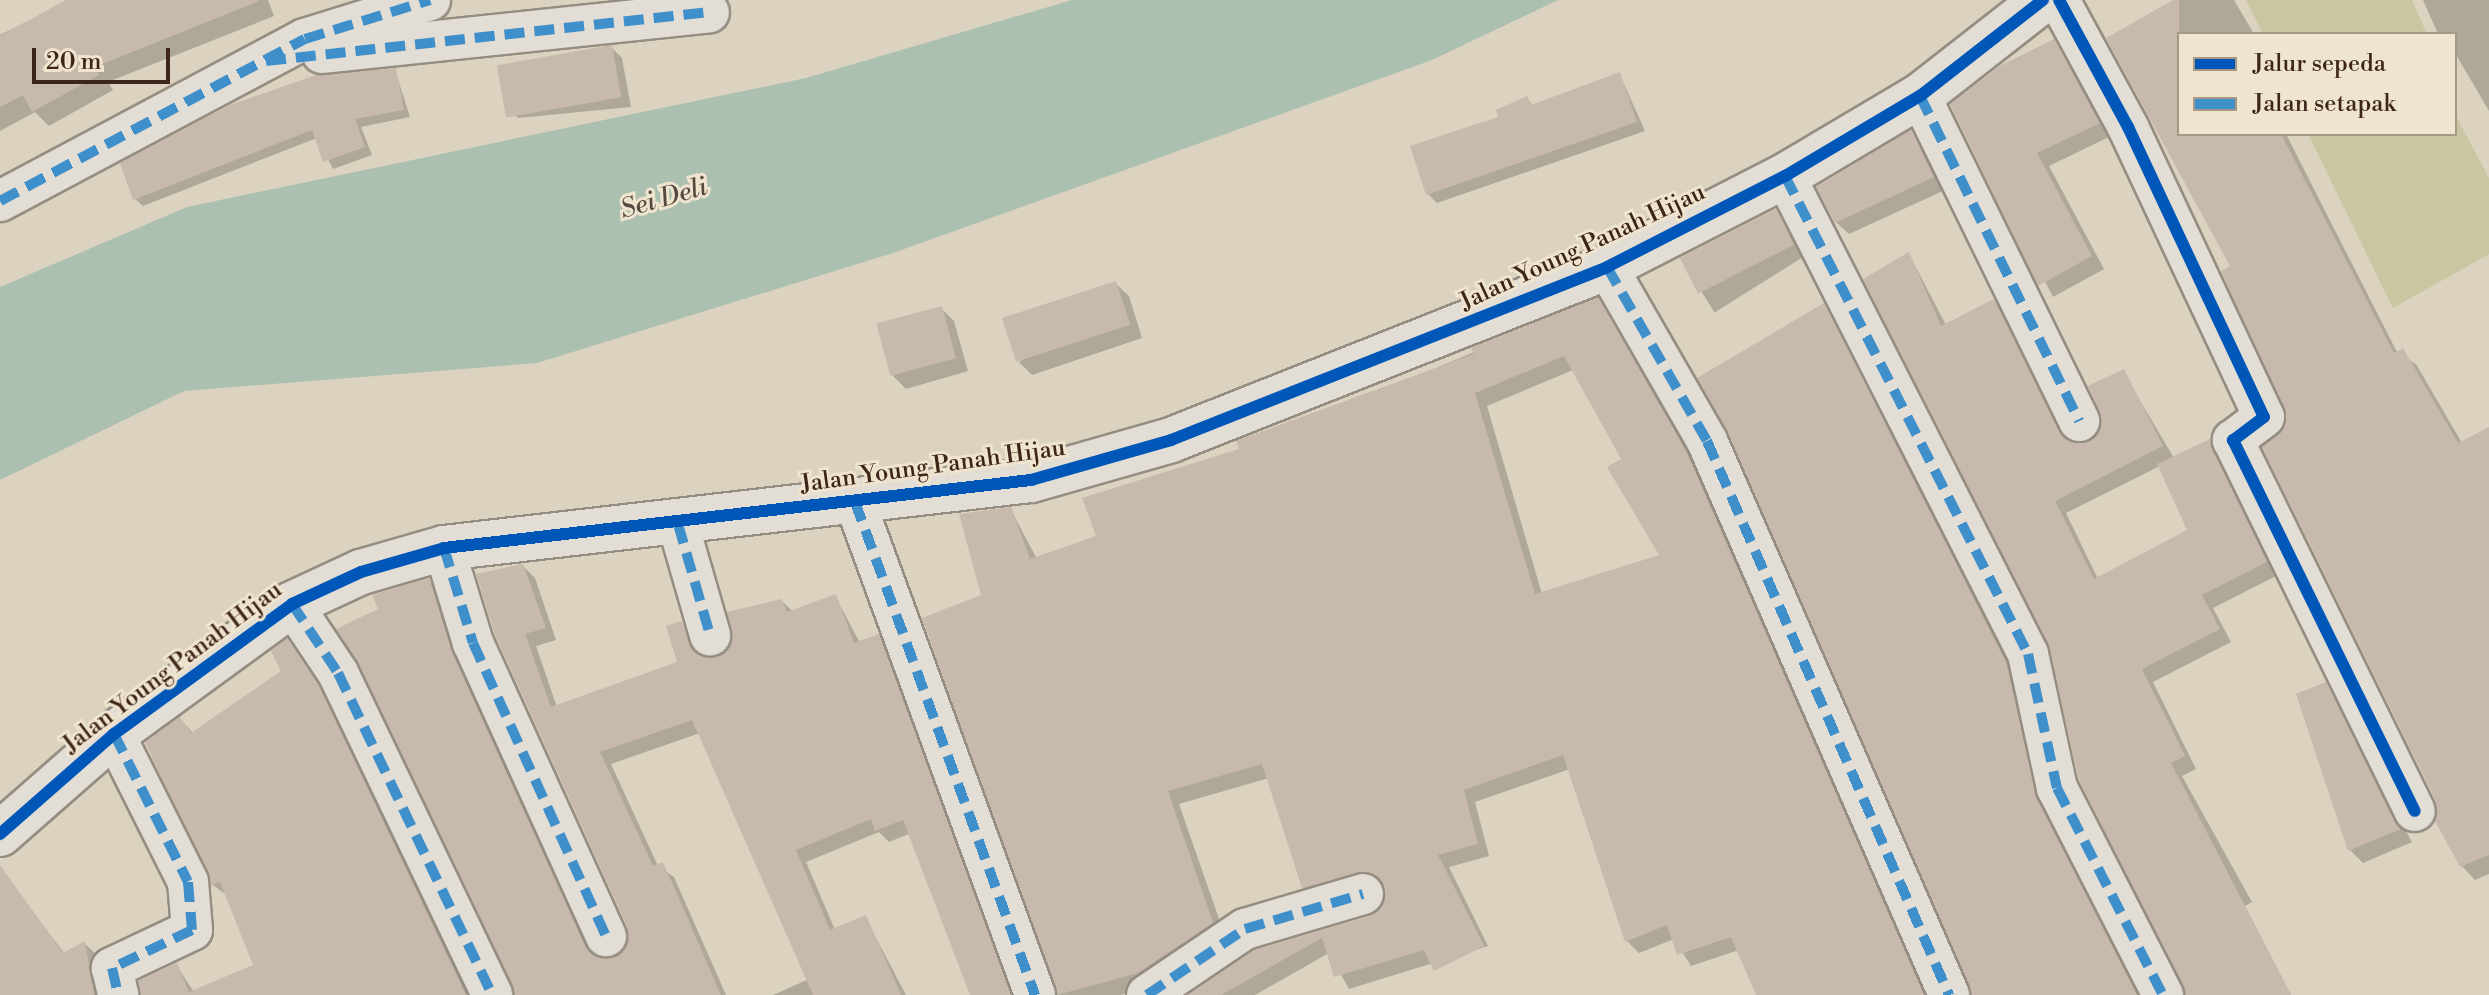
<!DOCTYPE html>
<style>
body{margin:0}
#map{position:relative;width:2489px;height:995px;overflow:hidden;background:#dbd2bf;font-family:"Libre Bodoni",serif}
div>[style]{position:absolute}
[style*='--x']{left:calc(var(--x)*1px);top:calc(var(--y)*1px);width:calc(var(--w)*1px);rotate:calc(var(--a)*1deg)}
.green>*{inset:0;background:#cac6a1}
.water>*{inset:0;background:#abc0b0}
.shadow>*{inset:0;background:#0003;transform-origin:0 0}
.building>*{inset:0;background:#c7baac;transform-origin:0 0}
.roads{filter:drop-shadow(2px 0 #958d81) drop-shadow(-2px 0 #958d81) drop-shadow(0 2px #958d81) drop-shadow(0 -2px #958d81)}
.street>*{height:40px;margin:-20px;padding:0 20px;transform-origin:20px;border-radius:20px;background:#e3ded5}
.secondary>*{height:44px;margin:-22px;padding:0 22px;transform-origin:22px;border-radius:22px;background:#e3ded5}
.quiet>*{height:10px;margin-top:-5px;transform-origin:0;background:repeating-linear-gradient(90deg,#3f8fca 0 20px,transparent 0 30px)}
.cycleway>*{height:12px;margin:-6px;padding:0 6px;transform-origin:6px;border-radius:6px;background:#0057b8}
span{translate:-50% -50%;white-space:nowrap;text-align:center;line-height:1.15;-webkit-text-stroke:6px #efe4ce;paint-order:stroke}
.street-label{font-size:24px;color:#3e251c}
.water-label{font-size:26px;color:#544a3f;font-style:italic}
.legend{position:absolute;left:2177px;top:32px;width:280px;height:104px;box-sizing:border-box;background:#efe4ce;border:2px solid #a89887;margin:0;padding:10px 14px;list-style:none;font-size:24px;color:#3e251c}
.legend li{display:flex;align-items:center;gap:16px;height:40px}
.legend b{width:40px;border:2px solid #a89887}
.scale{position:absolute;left:32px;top:48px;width:138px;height:36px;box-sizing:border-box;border:4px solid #3e251c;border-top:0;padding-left:10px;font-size:24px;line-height:28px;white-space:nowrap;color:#3e251c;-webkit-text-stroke:6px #efe4ce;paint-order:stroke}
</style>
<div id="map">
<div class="green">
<i style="clip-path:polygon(2246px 0,2412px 0,2427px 34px,2263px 34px)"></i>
<i style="clip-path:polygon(2455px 114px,2489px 178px,2489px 254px,2393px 308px,2308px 134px,2455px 134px)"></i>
</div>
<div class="water">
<i style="clip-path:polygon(1072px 0,1558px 0,1432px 60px,893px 253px,537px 363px,184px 391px,0 480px,0 287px,187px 207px,806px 78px)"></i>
</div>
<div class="shadow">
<i style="clip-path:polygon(70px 0,268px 0,274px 16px,108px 82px,113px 90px,49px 126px,35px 112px,0 131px,0 35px)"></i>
<i style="clip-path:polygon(2177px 0,2234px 0,2254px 34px,2179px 34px,2179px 134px,2286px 134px,2398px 354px,2416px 364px,2462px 443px,2489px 429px,2489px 874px,2475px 880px,2462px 866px,2233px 267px,2109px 39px)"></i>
<i style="clip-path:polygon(2423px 0,2489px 0,2489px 111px,2455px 53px,2455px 34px,2438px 34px)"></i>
<i style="clip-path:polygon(2054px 42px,2111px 136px,2049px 166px,2104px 269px,2053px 297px,1952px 105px)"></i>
<i style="clip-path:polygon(611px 47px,622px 58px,631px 107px,518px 118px,508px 108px)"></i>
<i style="clip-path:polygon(395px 70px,410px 117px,361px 127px,372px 155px,333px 169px,317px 138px,143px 206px,135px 199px)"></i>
<i style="clip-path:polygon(1620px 75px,1645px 131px,1437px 203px,1428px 194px,1527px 99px,1534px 106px)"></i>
<i style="clip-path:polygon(1911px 133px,1945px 190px,1849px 234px,1836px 222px)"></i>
<i style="left:1775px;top:211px;width:54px;height:105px;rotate:58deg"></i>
<i style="clip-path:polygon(evenodd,1909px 254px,1946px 325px,1993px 301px,2006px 314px,2072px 442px,2099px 436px,2123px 372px,2174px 458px,2210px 441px,2222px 454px,2278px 575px,2213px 608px,2231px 642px,2153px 682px,2196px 769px,2182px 776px,2252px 902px,2245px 906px,2291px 995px,2183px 995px,2186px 985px,1909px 254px,2160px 466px,2190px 530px,2098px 579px,2066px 513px,2160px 466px)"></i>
<i style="clip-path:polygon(1116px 284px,1129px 296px,1142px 338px,1032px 375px,1019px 362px)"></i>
<i style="clip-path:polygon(evenodd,1598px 300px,1698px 466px,1929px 995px,1758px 995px,1739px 950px,1691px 966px,1674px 939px,1639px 953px,1626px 940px,1570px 769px,1475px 802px,1489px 856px,1449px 867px,1488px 946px,1349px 989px,1329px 953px,1255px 995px,1192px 995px,1256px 952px,1372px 917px,1387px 888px,1382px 883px,1317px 900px,1304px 887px,1269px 778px,1179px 804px,1225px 936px,1151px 985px,1121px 995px,1058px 995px,924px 619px,984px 596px,1011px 510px,1037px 559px,1098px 537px,1241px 450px,1598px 300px,1573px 370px,1623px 460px,1662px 556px,1542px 594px,1487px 406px,1573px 370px)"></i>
<i style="clip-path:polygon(1823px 305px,2018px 676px,2142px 995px,1971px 995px)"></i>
<i style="clip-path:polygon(941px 308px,954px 321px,968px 371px,906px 389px,893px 376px)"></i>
<i style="clip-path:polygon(523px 566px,535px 578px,556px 640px,536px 646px,557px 707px,680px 664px,682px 624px,701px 655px,716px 659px,782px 601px,793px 612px,835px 596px,860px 643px,878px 636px,890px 648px,1017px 995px,972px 995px,911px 833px,889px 842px,879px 832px,806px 862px,835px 930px,865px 917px,906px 995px,773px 995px,809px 979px,700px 733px,611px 764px,658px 866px,674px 877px,726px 995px,514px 995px,380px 610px,429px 581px,441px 593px,463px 666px,603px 961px,626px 951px,629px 926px,496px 634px)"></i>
<i style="clip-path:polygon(287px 641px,329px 699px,471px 995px,138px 995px,140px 982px,176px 965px,194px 992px,255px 966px,228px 896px,213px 885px,180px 719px,193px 733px,284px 672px)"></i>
<i style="clip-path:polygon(2326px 684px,2412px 842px,2363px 863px,2350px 850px,2299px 695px)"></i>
<i style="clip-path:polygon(12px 885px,65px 954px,85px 944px,97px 955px,104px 995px,0 995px,0 894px)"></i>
</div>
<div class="building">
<i style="clip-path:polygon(66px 0,259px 0,259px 1px,95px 67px,99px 75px,32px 112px,23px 95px,0 107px,0 36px)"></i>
<i style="clip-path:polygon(2173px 0,2179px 0,2179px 134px,2281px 134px,2394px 353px,2403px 348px,2458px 443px,2489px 427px,2489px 855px,2460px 867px,2435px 821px,2436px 801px,2262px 447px,2287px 417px,2221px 271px,2230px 266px,2106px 38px)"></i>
<i style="clip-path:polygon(2054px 39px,2100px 123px,2037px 153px,2092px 256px,2038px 286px,1950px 104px,2000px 66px)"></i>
<i style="left:612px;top:45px;width:53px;height:117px;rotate:80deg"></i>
<i style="clip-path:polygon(396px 68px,404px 110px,355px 119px,365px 147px,323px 162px,312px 130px,133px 200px,120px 163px,230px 105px,316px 75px)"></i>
<i style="clip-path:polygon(1620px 72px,1637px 122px,1426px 195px,1410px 146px,1498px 117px,1496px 110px,1527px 96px,1531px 105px)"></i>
<i style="clip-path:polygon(1911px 130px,1934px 177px,1835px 223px,1816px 187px)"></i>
<i style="left:1776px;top:209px;width:40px;height:108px;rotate:63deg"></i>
<i style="clip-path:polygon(1909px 252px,1941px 326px,1994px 299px,2067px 440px,2098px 434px,2100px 412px,2088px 386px,2124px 369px,2163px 446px,2055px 501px,2094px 579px,2187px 530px,2157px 464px,2210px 439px,2267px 562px,2202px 595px,2220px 629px,2142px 669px,2185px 756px,2171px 763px,2291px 995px,2186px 995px,2079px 780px,2048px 644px,1863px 279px)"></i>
<i style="left:1116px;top:281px;width:46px;height:120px;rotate:72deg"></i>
<i style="clip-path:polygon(evenodd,1598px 297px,1686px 451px,1924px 995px,1756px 995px,1731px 937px,1677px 955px,1667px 925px,1625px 942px,1563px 755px,1464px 790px,1478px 844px,1438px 855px,1484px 946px,1434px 971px,1424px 950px,1334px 977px,1322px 938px,1221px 995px,1188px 995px,1255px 950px,1370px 916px,1385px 900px,1385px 887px,1368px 872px,1302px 888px,1262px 764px,1168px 791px,1213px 923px,1138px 973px,1057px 995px,922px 618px,981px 595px,959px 514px,1011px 507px,1030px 559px,1096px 536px,1082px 498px,1239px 449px,1236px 441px,1474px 354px,1471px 348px,1598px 297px,1564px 356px,1621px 459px,1607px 467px,1659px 555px,1535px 594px,1475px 393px,1564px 356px)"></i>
<i style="clip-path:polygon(1824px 303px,2006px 662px,2037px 798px,2137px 995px,1972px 995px,1728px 432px,1697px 378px)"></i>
<i style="left:942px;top:306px;width:54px;height:68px;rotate:75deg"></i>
<i style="clip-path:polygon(523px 564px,546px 628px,525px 634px,551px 707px,677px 662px,666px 626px,682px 621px,694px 651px,716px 657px,732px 641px,727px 612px,782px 599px,787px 612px,836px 594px,854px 643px,879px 634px,1011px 995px,970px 995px,903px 820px,875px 831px,871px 819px,796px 850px,830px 930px,866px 915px,901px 995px,813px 995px,692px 720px,600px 752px,653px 866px,663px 862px,721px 995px,515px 995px,336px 629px,378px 609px,372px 595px,429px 578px,452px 652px,585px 946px,593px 955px,615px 957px,625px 949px,627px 926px,495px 635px,476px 574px)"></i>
<i style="clip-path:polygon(287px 638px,318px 684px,466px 995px,140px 995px,138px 981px,177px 963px,189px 992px,253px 965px,220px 882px,211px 886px,145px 742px,180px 717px,191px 733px,281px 671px,271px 651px)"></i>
<i style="clip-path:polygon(2326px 682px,2401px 829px,2348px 851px,2296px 694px)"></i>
<i style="clip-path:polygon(0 865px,63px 953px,85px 941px,94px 995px,0 995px)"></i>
</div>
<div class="roads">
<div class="street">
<i style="--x:2059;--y:0;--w:145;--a:61.5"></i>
<i style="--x:2128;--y:127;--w:320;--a:64.9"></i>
<i style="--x:2264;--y:417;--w:39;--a:143"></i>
<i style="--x:2233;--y:440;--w:413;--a:63.9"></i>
<i style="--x:322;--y:53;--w:389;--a:-6"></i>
<i style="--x:1920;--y:96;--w:362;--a:63.9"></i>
<i style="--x:1785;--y:176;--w:536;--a:63.05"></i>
<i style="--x:2028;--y:654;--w:137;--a:77.8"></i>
<i style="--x:2057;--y:788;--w:233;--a:62.9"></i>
<i style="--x:0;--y:201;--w:345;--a:-28"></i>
<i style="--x:305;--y:39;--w:131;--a:-17.3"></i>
<i style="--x:1607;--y:267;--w:201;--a:60.1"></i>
<i style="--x:1707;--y:441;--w:605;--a:66.4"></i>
<i style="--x:855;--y:502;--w:525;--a:69.94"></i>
<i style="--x:678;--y:524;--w:116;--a:73.9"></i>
<i style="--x:444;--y:548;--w:99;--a:73"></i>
<i style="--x:473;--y:643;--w:322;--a:65.6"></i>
<i style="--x:292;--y:604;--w:83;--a:56.3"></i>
<i style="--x:338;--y:673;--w:357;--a:64.4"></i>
<i style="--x:114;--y:734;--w:165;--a:63.4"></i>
<i style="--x:188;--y:882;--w:48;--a:85.2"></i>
<i style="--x:192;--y:930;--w:89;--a:154.6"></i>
<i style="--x:112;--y:968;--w:28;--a:77"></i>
<i style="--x:1147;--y:995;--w:118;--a:-34"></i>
<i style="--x:1245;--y:929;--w:123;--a:-16.5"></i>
</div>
<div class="secondary">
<i style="--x:0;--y:834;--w:152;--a:-41.3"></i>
<i style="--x:114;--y:734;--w:220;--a:-36.1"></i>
<i style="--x:292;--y:604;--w:76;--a:-24.9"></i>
<i style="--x:361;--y:572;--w:86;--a:-16.1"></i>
<i style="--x:444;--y:548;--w:591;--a:-6.61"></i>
<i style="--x:1031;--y:480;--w:146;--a:-15.9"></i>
<i style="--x:1171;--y:440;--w:469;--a:-21.6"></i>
<i style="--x:1607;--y:267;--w:200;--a:-27.1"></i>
<i style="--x:1785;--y:176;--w:157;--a:-30.7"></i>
<i style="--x:1920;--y:96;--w:156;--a:-38"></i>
</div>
</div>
<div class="quiet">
<i style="--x:266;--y:61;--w:446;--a:-6.3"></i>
<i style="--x:1920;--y:96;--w:362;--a:63.9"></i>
<i style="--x:1785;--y:176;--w:536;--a:63.05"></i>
<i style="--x:2028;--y:654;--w:137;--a:77.8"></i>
<i style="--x:2057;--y:788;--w:233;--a:62.9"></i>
<i style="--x:0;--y:201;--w:345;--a:-28"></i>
<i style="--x:305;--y:39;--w:131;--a:-17.3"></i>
<i style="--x:1607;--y:267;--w:201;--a:60.1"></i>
<i style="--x:1707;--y:441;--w:605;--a:66.4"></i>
<i style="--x:855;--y:502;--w:525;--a:69.94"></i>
<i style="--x:678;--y:524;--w:116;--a:73.9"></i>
<i style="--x:444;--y:548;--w:99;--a:73"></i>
<i style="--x:473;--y:643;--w:322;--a:65.6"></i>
<i style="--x:292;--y:604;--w:83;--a:56.3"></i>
<i style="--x:338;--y:673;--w:357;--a:64.4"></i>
<i style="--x:114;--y:734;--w:165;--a:63.4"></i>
<i style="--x:188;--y:882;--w:48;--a:85.2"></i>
<i style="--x:192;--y:930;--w:89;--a:154.6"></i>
<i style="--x:112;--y:968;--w:28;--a:77"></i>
<i style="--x:1147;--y:995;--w:118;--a:-34"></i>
<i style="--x:1245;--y:929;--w:123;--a:-16.5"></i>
</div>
<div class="cycleway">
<i style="--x:2059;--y:0;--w:145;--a:61.5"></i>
<i style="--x:2128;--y:127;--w:320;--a:64.9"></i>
<i style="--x:2264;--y:417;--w:39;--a:143"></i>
<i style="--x:2233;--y:440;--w:413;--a:63.9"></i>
<i style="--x:0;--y:834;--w:152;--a:-41.3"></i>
<i style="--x:114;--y:734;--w:220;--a:-36.1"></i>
<i style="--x:292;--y:604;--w:76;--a:-24.9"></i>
<i style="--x:361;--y:572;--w:86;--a:-16.1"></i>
<i style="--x:444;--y:548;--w:591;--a:-6.61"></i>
<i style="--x:1031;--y:480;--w:146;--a:-15.9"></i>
<i style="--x:1171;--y:440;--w:469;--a:-21.6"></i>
<i style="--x:1607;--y:267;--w:200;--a:-27.1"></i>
<i style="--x:1785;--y:176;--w:157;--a:-30.7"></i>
<i style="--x:1920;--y:96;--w:156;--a:-38"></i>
</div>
<div class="street-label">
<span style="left:1583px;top:248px;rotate:-25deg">Jalan Young Panah Hijau</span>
<span style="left:933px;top:467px;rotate:-8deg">Jalan Young Panah Hijau</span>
<span style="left:173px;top:668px;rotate:-37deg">Jalan Young Panah Hijau</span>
</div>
<div class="water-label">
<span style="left:664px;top:199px;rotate:-16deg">Sei Deli</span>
</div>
<ul class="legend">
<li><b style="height:10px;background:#0057b8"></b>Jalur sepeda</li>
<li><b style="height:10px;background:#3f8fca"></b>Jalan setapak</li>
</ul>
<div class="scale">20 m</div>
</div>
